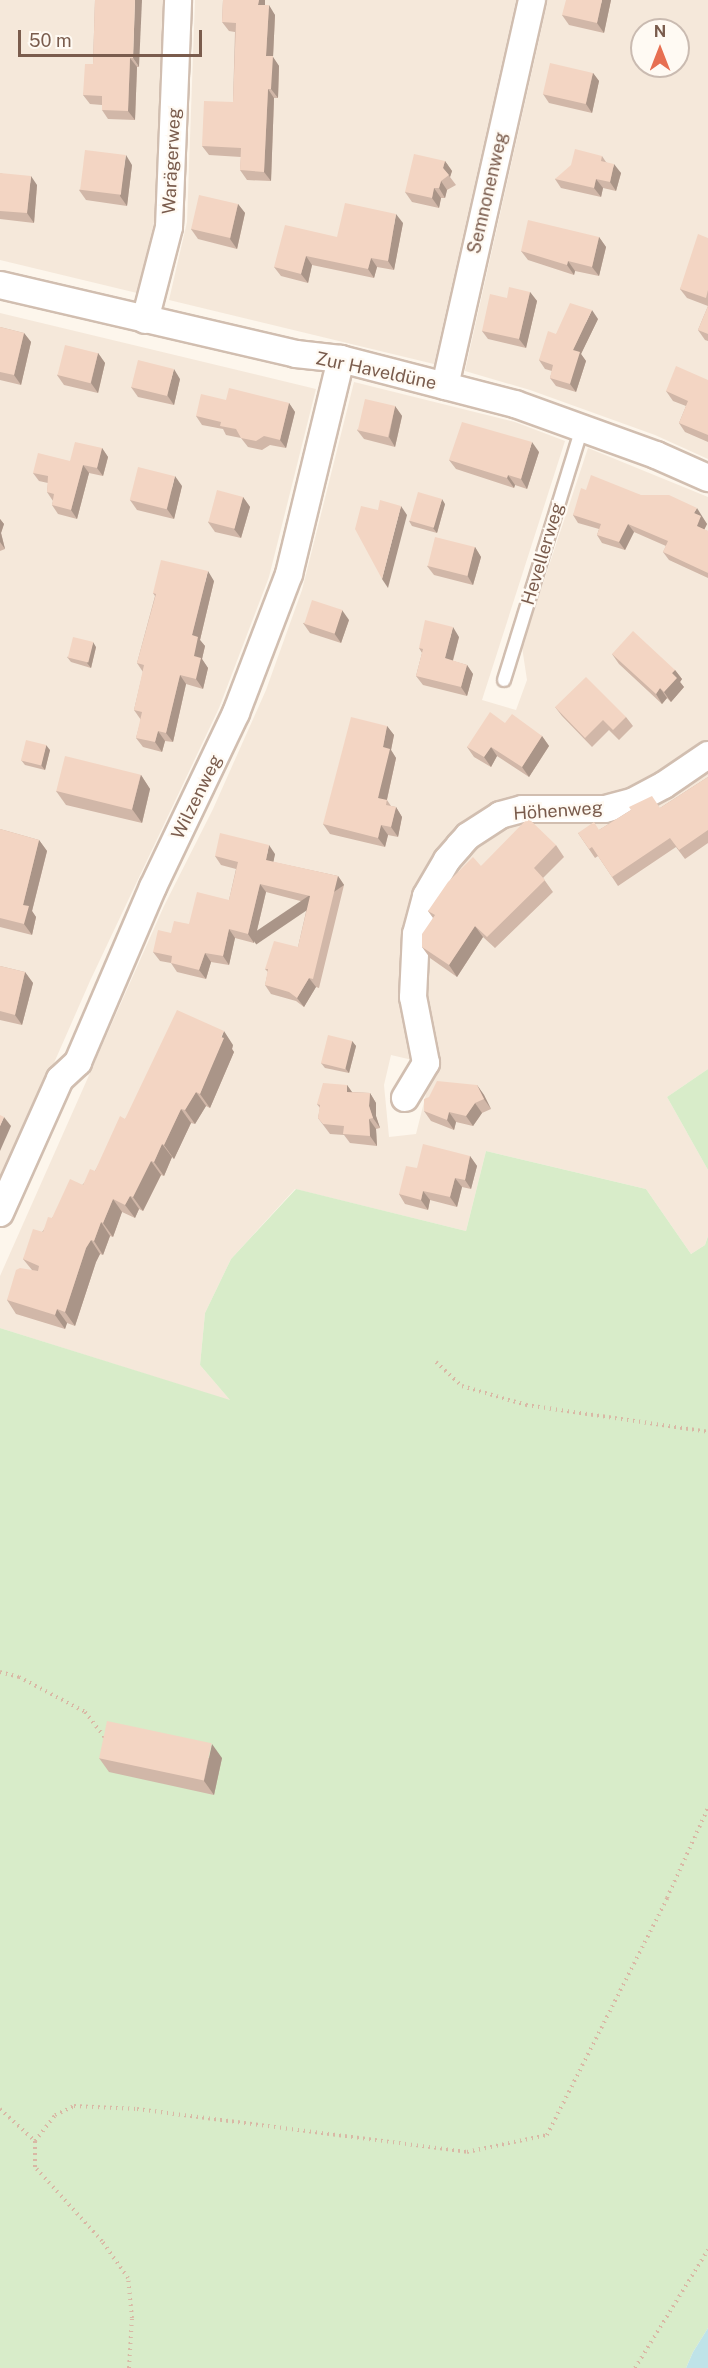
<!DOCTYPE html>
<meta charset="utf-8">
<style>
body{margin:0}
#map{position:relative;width:708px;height:2368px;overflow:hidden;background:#fdf6ec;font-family:"Public Sans",sans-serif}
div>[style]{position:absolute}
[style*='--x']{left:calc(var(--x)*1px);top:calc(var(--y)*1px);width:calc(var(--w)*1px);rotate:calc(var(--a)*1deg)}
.residential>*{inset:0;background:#f5e8da}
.green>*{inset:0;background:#d8ecc9}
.water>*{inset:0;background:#bfe3e8}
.path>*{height:4px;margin-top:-2px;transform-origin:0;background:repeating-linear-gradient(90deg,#d9b8a5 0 1.5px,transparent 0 6px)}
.roads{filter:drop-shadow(2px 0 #d1beb0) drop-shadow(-2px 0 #d1beb0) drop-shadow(0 2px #d1beb0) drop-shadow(0 -2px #d1beb0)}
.service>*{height:12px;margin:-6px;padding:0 6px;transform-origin:6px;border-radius:6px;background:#fff}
.minor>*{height:26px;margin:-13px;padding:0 13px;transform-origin:13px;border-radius:13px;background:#fff}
.wall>*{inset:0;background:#d1b7a8}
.shaded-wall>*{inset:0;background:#aa9588;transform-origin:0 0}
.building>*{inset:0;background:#f3d5c3;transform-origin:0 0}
span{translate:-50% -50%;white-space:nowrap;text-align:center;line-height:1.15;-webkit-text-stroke:4.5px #fffaf3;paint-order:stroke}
.street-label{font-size:18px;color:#7a5c4d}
.north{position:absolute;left:630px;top:18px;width:60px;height:60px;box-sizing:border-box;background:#fffaf3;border:2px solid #cabbb1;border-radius:50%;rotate:0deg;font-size:16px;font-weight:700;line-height:24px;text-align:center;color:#7a5c4d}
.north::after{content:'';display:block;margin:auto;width:21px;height:27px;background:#e76f51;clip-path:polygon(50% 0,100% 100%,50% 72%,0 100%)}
.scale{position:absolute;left:18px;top:30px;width:184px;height:27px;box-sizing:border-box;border:3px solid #7a5c4d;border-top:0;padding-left:8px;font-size:18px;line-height:21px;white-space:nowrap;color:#7a5c4d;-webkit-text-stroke:4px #fffaf3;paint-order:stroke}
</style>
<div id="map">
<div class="residential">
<i style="clip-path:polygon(0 0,164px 0,156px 214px,137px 293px,0 260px)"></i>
<i style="clip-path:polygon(195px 0,516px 0,434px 364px,169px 300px,187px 222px)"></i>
<i style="clip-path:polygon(evenodd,548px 0,708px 0,708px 459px,655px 435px,530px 390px,465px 371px,548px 0,642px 30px,678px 30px,678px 66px,642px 66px,642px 30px)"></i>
<i style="clip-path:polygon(0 313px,316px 389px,269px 577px,219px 708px,90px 981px,0 1186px)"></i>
<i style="clip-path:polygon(354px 382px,515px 422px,565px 441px,482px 700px,516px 710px,527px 680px,522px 647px,588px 448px,708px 497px,708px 746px,661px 778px,628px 795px,575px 804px,521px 801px,488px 814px,458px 837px,428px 883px,411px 933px,408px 990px,421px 1062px,391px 1055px,384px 1085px,389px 1137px,416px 1134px,433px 1066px,424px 1037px,420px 1005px,417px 968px,420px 934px,435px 888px,448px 893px,468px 853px,465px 850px,505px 821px,537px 815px,594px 817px,635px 809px,668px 792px,708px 763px,708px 1069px,667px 1097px,708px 1170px,708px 1236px,705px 1245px,691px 1254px,646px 1189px,486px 1151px,466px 1231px,295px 1189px,231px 1259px,205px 1313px,200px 1365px,231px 1401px,0 1328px,0 1276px,164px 906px,213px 809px,266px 690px,302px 590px)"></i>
</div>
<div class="green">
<i style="clip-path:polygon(708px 1069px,708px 1170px,667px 1097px)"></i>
<i style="clip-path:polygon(486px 1151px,646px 1189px,691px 1254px,705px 1245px,708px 1236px,708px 2328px,693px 2352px,686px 2368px,0 2368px,0 1328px,230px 1400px,200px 1365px,205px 1313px,231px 1259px,296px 1189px,466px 1231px)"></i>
</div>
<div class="water">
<i style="clip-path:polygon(708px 2328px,708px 2368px,686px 2368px,693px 2352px)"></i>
</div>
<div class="path">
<i style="--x:436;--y:1362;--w:35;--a:43"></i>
<i style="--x:462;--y:1386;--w:67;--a:16.5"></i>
<i style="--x:526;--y:1405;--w:184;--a:8.4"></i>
<i style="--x:0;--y:1672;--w:20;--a:15"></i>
<i style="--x:19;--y:1677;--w:75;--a:27.9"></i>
<i style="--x:85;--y:1712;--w:34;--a:52"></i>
<i style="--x:0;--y:2109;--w:47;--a:42.4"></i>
<i style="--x:129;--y:2368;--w:50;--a:-86.6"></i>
<i style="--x:132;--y:2318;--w:40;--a:-95.7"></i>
<i style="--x:128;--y:2278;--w:45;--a:-125.1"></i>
<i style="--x:102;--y:2241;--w:100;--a:-132.2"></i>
<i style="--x:35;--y:2167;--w:26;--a:-90"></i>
<i style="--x:35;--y:2141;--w:33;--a:-52"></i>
<i style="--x:55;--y:2115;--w:21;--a:-25"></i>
<i style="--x:74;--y:2106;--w:63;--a:2.7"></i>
<i style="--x:137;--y:2109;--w:333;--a:7.4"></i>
<i style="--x:467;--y:2152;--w:82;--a:-12"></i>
<i style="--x:547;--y:2135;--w:266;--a:-63.1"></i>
<i style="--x:667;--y:1898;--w:99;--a:-65.5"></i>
<i style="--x:635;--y:2368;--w:139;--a:-58.3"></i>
</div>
<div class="roads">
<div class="service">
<i style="--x:504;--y:680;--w:264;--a:-72.8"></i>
</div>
<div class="minor">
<i style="--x:0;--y:285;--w:304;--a:13.1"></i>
<i style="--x:296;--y:354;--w:45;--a:6.3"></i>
<i style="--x:341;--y:359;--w:180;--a:14.5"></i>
<i style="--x:515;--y:404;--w:150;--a:19.9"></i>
<i style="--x:656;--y:455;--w:57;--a:23.9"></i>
<i style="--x:145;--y:320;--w:96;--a:-75.5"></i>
<i style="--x:169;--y:227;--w:227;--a:-87.7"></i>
<i style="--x:445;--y:386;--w:396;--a:-77.3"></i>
<i style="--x:405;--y:1098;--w:41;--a:-59"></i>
<i style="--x:426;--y:1063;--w:67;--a:-101.1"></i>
<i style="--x:413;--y:997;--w:63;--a:-87.3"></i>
<i style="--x:416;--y:934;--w:39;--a:-75"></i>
<i style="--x:426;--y:896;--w:42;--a:-59.7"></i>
<i style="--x:447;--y:860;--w:18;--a:-49"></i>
<i style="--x:459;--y:846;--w:13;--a:-48"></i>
<i style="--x:468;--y:836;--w:38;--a:-33"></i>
<i style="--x:500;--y:815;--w:23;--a:-15"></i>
<i style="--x:522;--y:809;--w:83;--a:0"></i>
<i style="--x:605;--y:809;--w:30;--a:-15"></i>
<i style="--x:634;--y:801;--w:34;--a:-28"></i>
<i style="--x:664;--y:785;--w:53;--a:-34.3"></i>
<i style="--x:0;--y:1213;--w:147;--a:-65.9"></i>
<i style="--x:60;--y:1079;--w:25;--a:-43"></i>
<i style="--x:78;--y:1062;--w:190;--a:-66.8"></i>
<i style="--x:153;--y:887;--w:193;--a:-64.5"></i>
<i style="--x:236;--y:713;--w:149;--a:-69.1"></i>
<i style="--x:289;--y:574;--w:221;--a:-76.4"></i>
</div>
</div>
<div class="wall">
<i style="clip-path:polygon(95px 0,139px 67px,137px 67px,135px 120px,108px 119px,102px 110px,102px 105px,90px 104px,83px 95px,93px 64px)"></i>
<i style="clip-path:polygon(223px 0,265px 0,265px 5px,275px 15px,273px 57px,279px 66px,278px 98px,274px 98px,271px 181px,247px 180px,240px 170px,241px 157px,209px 155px,202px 146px,233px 102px,235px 32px,229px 31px,222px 22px)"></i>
<i style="clip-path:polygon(611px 0,604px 33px,569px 25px,562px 15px)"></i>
<i style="clip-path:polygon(593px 73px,599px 81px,592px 113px,549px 103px,543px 94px)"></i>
<i style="clip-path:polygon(602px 156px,606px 162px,621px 173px,616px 191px,603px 188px,601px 197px,561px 188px,555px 179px)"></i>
<i style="clip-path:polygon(445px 161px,452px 171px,450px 177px,456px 185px,447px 190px,445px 198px,441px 198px,439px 208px,412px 202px,405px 192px)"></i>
<i style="clip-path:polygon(132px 165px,127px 206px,86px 200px,79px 190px)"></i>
<i style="clip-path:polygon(0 173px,37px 185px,34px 223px,0 219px)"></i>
<i style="clip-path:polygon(238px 204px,245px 213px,237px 249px,198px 239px,191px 229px)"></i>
<i style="clip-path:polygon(403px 223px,394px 270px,377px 267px,374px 278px,312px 265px,308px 283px,281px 276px,274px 267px,337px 237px)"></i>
<i style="clip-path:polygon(599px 237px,606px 247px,599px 276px,575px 271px,574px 275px,528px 260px,521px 251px)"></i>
<i style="clip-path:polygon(708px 238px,708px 306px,687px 298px,680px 289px)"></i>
<i style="clip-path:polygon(530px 292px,537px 301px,526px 348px,488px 339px,482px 331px,507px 298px)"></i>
<i style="clip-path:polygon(708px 306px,708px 341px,705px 340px,698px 330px)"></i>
<i style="clip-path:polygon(598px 319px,581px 354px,586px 361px,576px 392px,556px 386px,550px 378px,552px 371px,545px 369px,539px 360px,556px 334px)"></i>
<i style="clip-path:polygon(0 327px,24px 333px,31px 342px,21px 385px,0 380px)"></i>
<i style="clip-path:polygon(98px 353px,105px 363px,98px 393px,64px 385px,57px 375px)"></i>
<i style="clip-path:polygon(180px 379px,174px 405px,138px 397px,131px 387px)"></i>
<i style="clip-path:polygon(708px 380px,708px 442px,685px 432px,679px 423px,686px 406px,673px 401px,666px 391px)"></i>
<i style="clip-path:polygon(226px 400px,289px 403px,295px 412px,286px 448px,270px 445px,262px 450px,248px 447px,241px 438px,226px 435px,223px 429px,202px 425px,196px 416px)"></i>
<i style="clip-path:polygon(395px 406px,402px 416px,395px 447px,364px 439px,357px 430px)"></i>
<i style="clip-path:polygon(102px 448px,108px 457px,103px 476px,89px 473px,77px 519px,58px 514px,52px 505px,53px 501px,47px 492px,48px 483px,39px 481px,33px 473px,70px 461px)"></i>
<i style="clip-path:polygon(539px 452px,527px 489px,515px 485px,514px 488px,456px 469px,449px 460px)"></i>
<i style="clip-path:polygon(182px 486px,174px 519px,137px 510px,130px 500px)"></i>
<i style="clip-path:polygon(586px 490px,641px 495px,702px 516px,702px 517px,707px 524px,704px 530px,708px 531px,708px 578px,669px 560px,663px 552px,666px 546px,634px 532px,625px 550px,602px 543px,597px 535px,599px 529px,578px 523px,573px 515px)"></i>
<i style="clip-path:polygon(243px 497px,250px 507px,241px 538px,215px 532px,208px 522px)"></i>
<i style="clip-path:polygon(445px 504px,437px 533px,412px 526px,409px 521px)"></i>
<i style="clip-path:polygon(0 519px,4px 524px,1px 533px,5px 549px,0 551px)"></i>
<i style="clip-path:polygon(475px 547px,481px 557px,473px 585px,434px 575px,427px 566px)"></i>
<i style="clip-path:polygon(214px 581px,200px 640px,205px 646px,202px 659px,208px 668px,203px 689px,186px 684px,173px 742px,165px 741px,162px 752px,143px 747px,136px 738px,141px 720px,134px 710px,143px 672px,137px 663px,155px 596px,153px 593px)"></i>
<i style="clip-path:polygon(349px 620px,341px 643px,310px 633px,303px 623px)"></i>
<i style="clip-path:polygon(459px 637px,453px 661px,467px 665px,473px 674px,467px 696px,423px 685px,416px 676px,422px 653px,419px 648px)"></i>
<i style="clip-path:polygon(96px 647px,91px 668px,71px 662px,67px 657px)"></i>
<i style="clip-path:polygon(612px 654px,675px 670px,682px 679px,680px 682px,684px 687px,671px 702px,667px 698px,662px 704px,619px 664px)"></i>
<i style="clip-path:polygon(555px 707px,626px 717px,633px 726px,619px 740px,609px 730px,592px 747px,562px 716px)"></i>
<i style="clip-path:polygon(505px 723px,542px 736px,549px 746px,529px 777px,497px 756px,491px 767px,474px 757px,467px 747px)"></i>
<i style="clip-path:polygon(387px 726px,394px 735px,391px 750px,396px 758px,387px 800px,391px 806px,396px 807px,402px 817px,398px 837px,388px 835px,385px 847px,330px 834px,323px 824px)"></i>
<i style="clip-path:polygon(50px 750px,45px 770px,25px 765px,21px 760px)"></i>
<i style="clip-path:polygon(141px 775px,150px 789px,142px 823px,66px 805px,56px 791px)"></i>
<i style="clip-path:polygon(708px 777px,708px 843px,685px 859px,676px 847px,618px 886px,598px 856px,595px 858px,578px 833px,599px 830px,631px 810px,660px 808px)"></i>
<i style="clip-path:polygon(0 829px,39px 840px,47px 851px,32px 911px,36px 917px,32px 935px,0 927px)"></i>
<i style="clip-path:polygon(556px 845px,564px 857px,543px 878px,553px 892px,495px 948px,483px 937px,457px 977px,430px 958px,422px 947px,433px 918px,428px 911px,481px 866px)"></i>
<i style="clip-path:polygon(275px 854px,273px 862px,338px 876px,344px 885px,319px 988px,316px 987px,304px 1007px,296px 1001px,271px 994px,265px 985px,268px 972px,265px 969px,298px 947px,308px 903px,266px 892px,254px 943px,235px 938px,229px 965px,211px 962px,206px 979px,177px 972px,171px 963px,160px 961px,153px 952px,171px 933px,189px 924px,229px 900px,236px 869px,221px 865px,215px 856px)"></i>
<i style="clip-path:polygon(0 966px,25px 972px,33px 983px,22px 1025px,0 1020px)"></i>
<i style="clip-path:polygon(352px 1041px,356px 1046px,349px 1073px,325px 1068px,321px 1063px)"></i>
<i style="clip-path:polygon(233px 1045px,232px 1049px,234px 1052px,210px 1108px,206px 1106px,195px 1124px,191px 1123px,174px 1159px,172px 1157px,164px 1176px,161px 1175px,143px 1211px,139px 1209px,135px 1218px,122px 1212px,113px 1237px,110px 1236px,103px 1255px,100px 1254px,96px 1262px,75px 1326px,67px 1323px,65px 1329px,16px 1314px,7px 1300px,32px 1270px,23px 1259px,52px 1218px,95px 1171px,125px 1119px)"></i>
<i style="clip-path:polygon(347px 1085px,352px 1092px,370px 1093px,376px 1103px,376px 1116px,380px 1128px,376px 1129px,377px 1146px,350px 1143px,344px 1135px,330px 1134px,318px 1118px,320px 1108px,317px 1104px)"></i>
<i style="clip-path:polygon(477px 1085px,484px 1095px,491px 1109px,482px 1113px,473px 1126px,456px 1122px,454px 1130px,431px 1121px,424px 1111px)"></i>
<i style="clip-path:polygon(470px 1156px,477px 1166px,471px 1189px,462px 1187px,457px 1207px,430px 1200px,428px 1210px,405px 1204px,399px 1194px,417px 1168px)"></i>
<i style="clip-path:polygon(99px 1758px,222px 1758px,214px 1795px,109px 1772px)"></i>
</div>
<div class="shaded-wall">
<i style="clip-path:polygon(135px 0,142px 0,139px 67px,133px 58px)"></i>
<i style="clip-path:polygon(259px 0,265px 0,265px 14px,258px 5px)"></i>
<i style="clip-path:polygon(602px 0,611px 0,604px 33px,597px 23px)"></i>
<i style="clip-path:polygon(269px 5px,275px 15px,273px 57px,279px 66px,278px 98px,271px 89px,266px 56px)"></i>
<i style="clip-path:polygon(130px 58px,137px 67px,135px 120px,128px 111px)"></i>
<i style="clip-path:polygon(593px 73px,599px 81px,592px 113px,586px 104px)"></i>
<i style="clip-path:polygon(268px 89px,274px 98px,271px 181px,264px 172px)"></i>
<i style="clip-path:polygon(126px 155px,132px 165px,127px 206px,120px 196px)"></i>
<i style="clip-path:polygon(445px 161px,452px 171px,450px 177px,443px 168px)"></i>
<i style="clip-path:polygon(614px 164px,621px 173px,616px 191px,610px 182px)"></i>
<i style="clip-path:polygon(31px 176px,37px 185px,34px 223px,27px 213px)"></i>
<i style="clip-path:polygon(596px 179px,603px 188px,601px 197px,594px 188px)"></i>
<i style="clip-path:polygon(441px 181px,447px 190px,445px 198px,439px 188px)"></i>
<i style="clip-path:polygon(434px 188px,441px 198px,439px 208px,432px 198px)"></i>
<i style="clip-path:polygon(238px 204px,245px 213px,237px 249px,230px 239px)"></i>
<i style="clip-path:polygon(396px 214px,403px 223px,394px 270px,388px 261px)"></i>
<i style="clip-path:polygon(599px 237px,606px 247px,599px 276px,592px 267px)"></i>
<i style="clip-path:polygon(306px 256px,312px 265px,308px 283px,301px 274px)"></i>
<i style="clip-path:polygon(371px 258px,377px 267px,374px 278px,368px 269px)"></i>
<i style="clip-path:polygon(568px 261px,575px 271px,574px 275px,567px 265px)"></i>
<i style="clip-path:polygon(530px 292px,537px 301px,526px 348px,519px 339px)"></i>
<i style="clip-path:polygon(592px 310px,598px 319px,581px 354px,586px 361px,576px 392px,570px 384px,573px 350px)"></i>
<i style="clip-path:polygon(24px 333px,31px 342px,21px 385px,14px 375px)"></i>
<i style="clip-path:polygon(98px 353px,105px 363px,98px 393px,91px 383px)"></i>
<i style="clip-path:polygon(174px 369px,180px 379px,174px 405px,167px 395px)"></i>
<i style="clip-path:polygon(289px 403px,295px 412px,286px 448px,280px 440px)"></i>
<i style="clip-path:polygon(395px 406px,402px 416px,395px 447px,389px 437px)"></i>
<i style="clip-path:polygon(532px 442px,539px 452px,527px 489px,521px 479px)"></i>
<i style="clip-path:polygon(102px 448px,108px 457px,103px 476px,97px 468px)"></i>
<i style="clip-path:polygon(83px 465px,89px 473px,77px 519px,71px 510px)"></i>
<i style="clip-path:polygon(508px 475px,515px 485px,514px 488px,507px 478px)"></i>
<i style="clip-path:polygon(175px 476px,182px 486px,174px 519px,167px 509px)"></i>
<i style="clip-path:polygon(243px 497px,250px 507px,241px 538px,234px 529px)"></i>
<i style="clip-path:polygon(442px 499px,445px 504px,437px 533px,433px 528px)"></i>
<i style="clip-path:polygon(401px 506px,407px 515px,388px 588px,382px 579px)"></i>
<i style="clip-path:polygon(697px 508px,707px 524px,702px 534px,697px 526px,694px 513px)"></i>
<i style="clip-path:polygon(0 519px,4px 524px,1px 533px,5px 549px,0 542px)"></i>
<i style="clip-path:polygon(628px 524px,634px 532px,625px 550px,619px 542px)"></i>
<i style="clip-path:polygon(475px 547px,481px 557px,473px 585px,467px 575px)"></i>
<i style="clip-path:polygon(208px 571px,214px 581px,200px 640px,205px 646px,202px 659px,208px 668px,203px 689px,196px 679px,192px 635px)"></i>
<i style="clip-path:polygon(342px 610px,349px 620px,341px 643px,334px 633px)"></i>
<i style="clip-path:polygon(453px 627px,459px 637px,451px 667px,445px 658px)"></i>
<i style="clip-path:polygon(93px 642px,96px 647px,91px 668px,87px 663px)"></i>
<i style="clip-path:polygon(467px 665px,473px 674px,467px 696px,461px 687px)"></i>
<i style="clip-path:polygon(675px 670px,682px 679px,680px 682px,684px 687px,671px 702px,664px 692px,672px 673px)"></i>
<i style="clip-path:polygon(180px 675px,186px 684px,173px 742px,166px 733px)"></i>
<i style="clip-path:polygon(660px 688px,667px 698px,662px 704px,656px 694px)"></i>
<i style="clip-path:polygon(387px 726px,394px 735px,391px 750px,396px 758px,385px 808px,378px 798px,383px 747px)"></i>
<i style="clip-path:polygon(158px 731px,165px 741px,162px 752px,155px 742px)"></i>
<i style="clip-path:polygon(542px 736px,549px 746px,529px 777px,522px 767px)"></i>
<i style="clip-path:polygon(46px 745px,50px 750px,45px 770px,41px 765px)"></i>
<i style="clip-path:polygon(491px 747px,497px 756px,491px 767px,484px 757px)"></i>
<i style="clip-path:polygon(141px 775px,150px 789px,142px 823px,132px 809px)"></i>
<i style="clip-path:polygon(396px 807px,402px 817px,398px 837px,391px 827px)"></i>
<i style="clip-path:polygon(381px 825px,388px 835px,385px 847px,378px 838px)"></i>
<i style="clip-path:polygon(39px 840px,47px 851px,32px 911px,36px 917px,32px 935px,24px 924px,23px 905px)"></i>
<i style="clip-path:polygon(269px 845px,275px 854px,272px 869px,266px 860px)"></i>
<i style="left:338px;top:876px;width:11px;height:106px;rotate:56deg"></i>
<i style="clip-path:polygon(260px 884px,266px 892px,254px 943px,248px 934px)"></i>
<i style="clip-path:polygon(475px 926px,483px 937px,457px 977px,449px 965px)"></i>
<i style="clip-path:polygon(229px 929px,235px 938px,229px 965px,223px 956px)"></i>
<i style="clip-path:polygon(205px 953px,211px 962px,206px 979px,199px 970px)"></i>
<i style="clip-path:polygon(25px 972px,33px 983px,22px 1025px,15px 1015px)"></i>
<i style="clip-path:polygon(309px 978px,316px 987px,304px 1007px,297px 998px)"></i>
<i style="clip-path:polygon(224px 1031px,233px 1045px,232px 1049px,234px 1052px,210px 1108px,200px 1094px)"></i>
<i style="clip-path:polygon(352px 1041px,356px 1046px,349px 1073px,345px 1068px)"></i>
<i style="clip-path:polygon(347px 1085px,354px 1095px,347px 1092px)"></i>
<i style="clip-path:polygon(477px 1085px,484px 1095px,491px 1109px,484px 1099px)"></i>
<i style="clip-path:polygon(196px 1092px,206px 1106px,195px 1124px,185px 1110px)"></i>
<i style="clip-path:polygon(370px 1093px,376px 1103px,376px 1116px,380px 1128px,373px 1118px,369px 1106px)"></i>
<i style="clip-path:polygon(475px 1103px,482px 1113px,473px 1126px,466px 1116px)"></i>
<i style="clip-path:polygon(181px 1109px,191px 1123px,174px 1159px,164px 1145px)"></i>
<i style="clip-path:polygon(449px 1112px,456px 1122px,454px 1130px,447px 1120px)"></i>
<i style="clip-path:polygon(4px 1117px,11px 1126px,0 1151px,0 1126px)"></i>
<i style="clip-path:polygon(369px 1119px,376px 1129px,377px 1146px,370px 1136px)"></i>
<i style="clip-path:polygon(162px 1144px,172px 1157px,164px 1176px,154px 1162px)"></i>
<i style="clip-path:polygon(470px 1156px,477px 1166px,471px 1189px,465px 1180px)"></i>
<i style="clip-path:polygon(151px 1161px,161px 1175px,143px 1211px,133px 1197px)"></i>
<i style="clip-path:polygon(455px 1178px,462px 1187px,457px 1207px,450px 1197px)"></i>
<i style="clip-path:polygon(423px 1191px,430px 1200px,428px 1210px,421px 1200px)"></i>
<i style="clip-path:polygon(130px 1196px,139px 1209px,135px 1218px,125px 1205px)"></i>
<i style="clip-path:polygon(113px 1199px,122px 1212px,113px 1237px,103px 1223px)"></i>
<i style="clip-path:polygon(101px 1222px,110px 1236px,103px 1255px,94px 1241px)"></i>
<i style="clip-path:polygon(91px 1240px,100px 1254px,96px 1262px,75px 1326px,65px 1312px,86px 1248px)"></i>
<i style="clip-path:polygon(57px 1309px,67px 1323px,65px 1329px,55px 1315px)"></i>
<i style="clip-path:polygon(212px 1744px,222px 1758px,214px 1795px,204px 1781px)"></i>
</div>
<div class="building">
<i style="clip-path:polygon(95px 0,135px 0,133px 58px,130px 58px,128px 111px,102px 110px,102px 96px,83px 95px,85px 64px,93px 64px)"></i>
<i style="clip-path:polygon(223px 0,259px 0,258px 5px,269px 5px,266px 56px,273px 56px,271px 89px,268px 89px,264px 172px,240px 170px,241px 148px,202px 146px,204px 101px,233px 102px,236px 23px,222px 22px)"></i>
<i style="clip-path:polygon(566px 0,602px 0,597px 23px,562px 15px)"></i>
<i style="left:550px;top:63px;width:44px;height:32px;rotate:13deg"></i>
<i style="clip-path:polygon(575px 149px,602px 156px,601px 161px,614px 164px,610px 182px,596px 179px,594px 188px,555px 179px,571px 165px)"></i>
<i style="left:85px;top:150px;width:41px;height:40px;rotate:7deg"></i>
<i style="clip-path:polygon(414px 154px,445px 161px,443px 168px,449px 175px,441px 181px,439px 188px,434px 188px,432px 198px,405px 192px)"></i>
<i style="clip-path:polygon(0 173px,31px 176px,27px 213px,0 211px)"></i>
<i style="left:199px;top:195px;width:40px;height:35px;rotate:13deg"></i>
<i style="clip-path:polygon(345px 203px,396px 214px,388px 261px,371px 258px,368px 269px,306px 256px,301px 274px,274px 267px,285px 225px,337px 237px)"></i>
<i style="clip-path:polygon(528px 220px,599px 237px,592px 267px,568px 261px,567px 265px,521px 251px)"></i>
<i style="clip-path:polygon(698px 234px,708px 238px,708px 290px,706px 298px,680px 289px)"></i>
<i style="clip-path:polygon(509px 287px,530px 292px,519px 339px,482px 331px,490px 294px,507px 298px)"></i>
<i style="clip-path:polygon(570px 303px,592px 310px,573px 350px,580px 352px,570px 384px,550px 378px,553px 365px,539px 360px,548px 331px,556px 334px)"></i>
<i style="clip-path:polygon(708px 306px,708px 334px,698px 330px)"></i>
<i style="clip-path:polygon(0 327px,24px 333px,14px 375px,0 372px)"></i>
<i style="left:65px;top:345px;width:34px;height:31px;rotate:14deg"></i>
<i style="left:138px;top:360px;width:37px;height:28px;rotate:14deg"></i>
<i style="clip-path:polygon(676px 366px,708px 380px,708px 435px,679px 423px,688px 401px,666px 391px)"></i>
<i style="clip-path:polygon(229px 388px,289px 403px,280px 440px,264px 436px,256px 441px,241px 438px,236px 429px,220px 426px,221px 422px,196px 416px,201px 394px,226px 400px)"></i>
<i style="left:365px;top:399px;width:31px;height:32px;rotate:13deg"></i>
<i style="clip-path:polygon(462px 422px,532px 442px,521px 479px,508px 475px,507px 478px,449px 460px)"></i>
<i style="clip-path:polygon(75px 442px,102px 448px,97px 468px,83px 465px,71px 510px,52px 505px,54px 494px,47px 492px,48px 476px,33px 473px,38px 453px,70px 461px)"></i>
<i style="left:138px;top:467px;width:38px;height:34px;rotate:14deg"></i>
<i style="clip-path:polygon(591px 475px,641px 495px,669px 495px,697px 508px,694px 513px,701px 516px,697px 526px,708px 531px,708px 573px,663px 552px,668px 541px,628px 524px,619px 542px,597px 535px,601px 524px,573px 515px,581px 488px,586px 490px)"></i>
<i style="left:217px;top:490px;width:27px;height:33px;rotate:15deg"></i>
<i style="left:418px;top:492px;width:25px;height:30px;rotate:16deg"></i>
<i style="clip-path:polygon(380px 500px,401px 506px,382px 579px,355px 529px,361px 506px,378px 510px)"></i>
<i style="left:435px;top:537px;width:41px;height:30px;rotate:14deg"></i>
<i style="clip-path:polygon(161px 560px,208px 571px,192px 635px,198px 637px,194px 656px,201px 658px,196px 679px,180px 675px,166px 733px,158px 731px,155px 742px,136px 738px,142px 712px,134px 710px,144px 665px,137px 663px,156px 594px,153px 593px)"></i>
<i style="left:312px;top:600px;width:32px;height:25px;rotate:18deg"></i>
<i style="clip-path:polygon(425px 620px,453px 627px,445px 658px,467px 665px,461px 687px,416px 676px,423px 649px,419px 648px)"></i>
<i style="clip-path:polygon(633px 631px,675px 670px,672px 673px,677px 678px,664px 692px,660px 688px,656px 694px,612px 654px)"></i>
<i style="left:73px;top:637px;width:21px;height:21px;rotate:14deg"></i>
<i style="clip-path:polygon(586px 677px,626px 717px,613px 730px,603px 720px,585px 738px,555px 707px)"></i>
<i style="clip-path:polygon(490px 712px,505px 723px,512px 714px,542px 736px,522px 767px,491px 747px,484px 757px,467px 747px)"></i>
<i style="clip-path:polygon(351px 717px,387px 726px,383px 747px,390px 749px,378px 798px,387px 800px,386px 805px,396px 807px,391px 827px,381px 825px,378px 838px,323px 824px)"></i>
<i style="left:26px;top:740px;width:21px;height:21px;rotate:14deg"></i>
<i style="left:65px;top:756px;width:78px;height:36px;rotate:14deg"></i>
<i style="clip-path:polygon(708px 777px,708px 830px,679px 850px,670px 838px,612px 877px,592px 847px,589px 849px,578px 833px,594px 822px,599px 830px,631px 810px,629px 807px,652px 796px,660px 808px)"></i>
<i style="clip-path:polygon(528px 818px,556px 845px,534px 868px,545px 880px,487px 937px,475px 926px,449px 965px,422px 947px,422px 934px,435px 915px,428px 911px,448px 882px,473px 857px,481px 866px)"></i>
<i style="clip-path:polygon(0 829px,39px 840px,23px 905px,29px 906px,24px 924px,0 918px)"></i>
<i style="clip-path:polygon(220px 833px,269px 845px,266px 860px,338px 876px,313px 979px,309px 978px,297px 998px,289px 992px,265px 985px,268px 969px,265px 969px,274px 941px,298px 947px,310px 896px,260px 884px,248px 934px,229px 929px,223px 956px,205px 953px,199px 970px,171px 963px,172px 956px,153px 952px,158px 930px,171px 933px,174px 921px,189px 924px,197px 892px,229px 900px,238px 862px,215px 856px)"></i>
<i style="clip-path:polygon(0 966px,25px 972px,15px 1015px,0 1011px)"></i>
<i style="clip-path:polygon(177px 1010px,224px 1031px,221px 1037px,224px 1038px,200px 1094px,196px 1092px,185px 1110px,181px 1109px,164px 1145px,162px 1144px,154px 1162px,151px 1161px,133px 1197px,130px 1196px,125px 1205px,113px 1199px,103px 1223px,101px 1222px,94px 1241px,91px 1240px,86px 1248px,65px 1312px,57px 1309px,55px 1315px,7px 1300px,16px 1270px,20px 1268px,38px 1271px,39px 1266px,23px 1259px,33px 1229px,43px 1232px,48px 1217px,52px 1218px,70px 1179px,83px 1185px,90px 1169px,95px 1171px,120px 1116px,125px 1119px)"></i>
<i style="left:328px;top:1035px;width:25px;height:29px;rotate:14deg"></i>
<i style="clip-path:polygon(437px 1081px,477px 1085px,484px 1099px,475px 1103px,466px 1116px,449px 1112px,447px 1120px,424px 1111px,424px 1099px,429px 1097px)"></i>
<i style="clip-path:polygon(323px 1083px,347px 1085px,347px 1092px,370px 1093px,369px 1106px,373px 1118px,369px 1119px,370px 1136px,343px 1134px,344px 1126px,323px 1124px,318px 1118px,320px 1105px,317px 1104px)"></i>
<i style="clip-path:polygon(0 1115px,4px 1117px,0 1126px)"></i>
<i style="clip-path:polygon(423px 1144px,470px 1156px,465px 1180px,455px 1178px,450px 1197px,423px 1191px,421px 1200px,399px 1194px,406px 1166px,417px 1168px)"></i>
<i style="left:107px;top:1721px;width:107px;height:38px;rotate:12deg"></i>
</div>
<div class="street-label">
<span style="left:172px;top:161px;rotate:-87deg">Warägerweg</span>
<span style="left:488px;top:193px;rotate:-77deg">Semnonenweg</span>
<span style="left:376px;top:371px;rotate:12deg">Zur Haveldüne</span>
<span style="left:543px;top:554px;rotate:-73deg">Hevellerweg</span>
<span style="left:197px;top:797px;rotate:-64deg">Wilzenweg</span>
<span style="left:558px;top:811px;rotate:-4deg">Höhenweg</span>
</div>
<div class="north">N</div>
<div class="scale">50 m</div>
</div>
